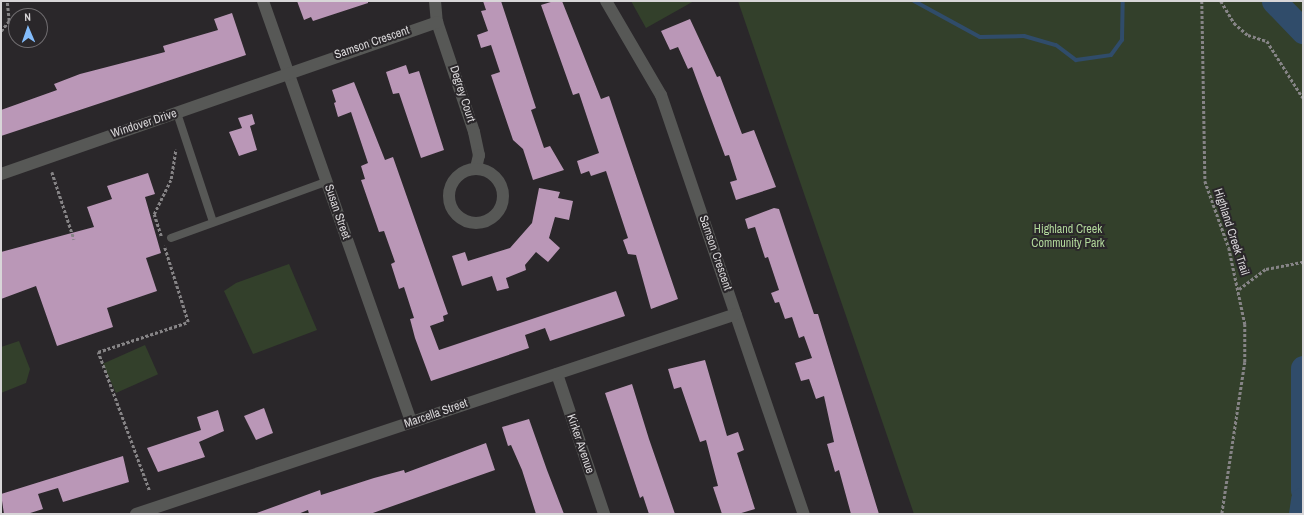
<!DOCTYPE html>
<style>
body{margin:0}
#map{position:relative;width:1304px;height:515px;overflow:hidden;background:#2a272a;font-family:"Archivo Narrow",sans-serif}
div>[style]{position:absolute}
[style*='--x']{left:calc(var(--x)*1px);top:calc(var(--y)*1px);width:calc(var(--w)*1px);rotate:calc(var(--a)*1deg)}
.green>*{inset:0;background:#33402b;transform-origin:0 0}
.stream>*{height:4px;margin:-2px;padding:0 2px;transform-origin:2px;border-radius:2px;background:#304c6a}
.river>*{height:25px;margin:-12.5px;padding:0 12.5px;transform-origin:12.5px;border-radius:12.5px;background:#304c6a}
.building>*{inset:0;background:#ba97b7}
.path>*{height:2.5px;margin-top:-1.25px;transform-origin:0;background:repeating-linear-gradient(90deg,#868486 0 3px,transparent 0 5px)}
.lane>*{height:8px;margin:-4px;padding:0 4px;transform-origin:4px;border-radius:4px;background:#575856}
.street>*{height:12px;margin:-6px;padding:0 6px;transform-origin:6px;border-radius:6px;background:#575856}
.street>.ring{margin:-6px;padding:0;box-sizing:content-box;background:none;border:12px solid #575856;border-radius:50%}
span{translate:-50% -50%;white-space:nowrap;text-align:center;line-height:1.15;-webkit-text-stroke:4px #2a272a;paint-order:stroke}
.street-label{font-size:12px;color:#d8d6d8}
.park-label{font-size:12px;color:#b0d69a}
.frame{position:absolute;inset:0;border:2px solid #d8d6d8;pointer-events:none}
.north{position:absolute;left:8px;top:8px;width:40px;height:40px;box-sizing:border-box;background:#2a272a;border:1px solid #706d70;border-radius:50%;rotate:358deg;font-size:11px;font-weight:700;line-height:16px;text-align:center;color:#d8d6d8}
.north::after{content:'';display:block;margin:auto;width:14px;height:18px;background:#83bcfb;clip-path:polygon(50% 0,100% 100%,50% 72%,0 100%)}
</style>
<div id="map">
<div class="green">
<i style="clip-path:polygon(631px 1px,694px 1px,646px 28px)"></i>
<i style="clip-path:polygon(738px 1px,1303px 1px,1303px 514px,914px 514px)"></i>
<i style="clip-path:polygon(289px 264px,317px 330px,253px 354px,224px 291px,236px 283px)"></i>
<i style="clip-path:polygon(19px 341px,30px 369px,26px 383px,1px 393px,1px 347px)"></i>
<i style="left:145px;top:345px;width:32px;height:46px;rotate:66deg"></i>
</div>
<div class="stream">
<i style="--x:914;--y:1;--w:75;--a:28.6"></i>
<i style="--x:980;--y:37;--w:44;--a:-1.3"></i>
<i style="--x:1024;--y:36;--w:33;--a:16"></i>
<i style="--x:1056;--y:45;--w:25;--a:37"></i>
<i style="--x:1076;--y:60;--w:35;--a:-8"></i>
<i style="--x:1111;--y:55;--w:19;--a:-54"></i>
<i style="--x:1122;--y:40;--w:39;--a:-89"></i>
</div>
<div class="river">
<i style="--x:1274;--y:1;--w:42;--a:46"></i>
<i style="--x:1303;--y:368;--w:122;--a:90"></i>
<i style="--x:1301;--y:514;--w:15;--a:-82"></i>
</div>
<div class="building">
<i style="clip-path:polygon(297px 1px,368px 1px,368px 3px,313px 21px,311px 17px,304px 20px)"></i>
<i style="clip-path:polygon(483px 1px,501px 1px,536px 108px,531px 110px,544px 148px,550px 146px,564px 170px,533px 180px,523px 149px,513px 140px,491px 75px,500px 72px,491px 45px,481px 48px,477px 35px,488px 31px,481px 11px,486px 10px)"></i>
<i style="clip-path:polygon(554px 1px,562px 1px,601px 99px,609px 96px,678px 299px,651px 309px,636px 255px,628px 254px,623px 240px,628px 238px,606px 171px,591px 176px,589px 171px,581px 174px,577px 161px,599px 153px,579px 93px,573px 95px,541px 5px)"></i>
<i style="clip-path:polygon(232px 13px,246px 55px,1px 136px,1px 110px,57px 90px,54px 84px,80px 74px,165px 52px,163px 46px,218px 30px,214px 19px)"></i>
<i style="clip-path:polygon(690px 19px,717px 77px,720px 76px,742px 134px,754px 130px,776px 187px,736px 200px,730px 182px,737px 180px,729px 155px,725px 156px,692px 67px,688px 69px,678px 47px,670px 50px,661px 31px)"></i>
<i style="clip-path:polygon(406px 65px,409px 74px,419px 71px,444px 150px,421px 158px,399px 93px,393px 94px,386px 72px)"></i>
<i style="clip-path:polygon(354px 82px,385px 160px,393px 157px,448px 314px,443px 316px,444px 321px,430px 326px,439px 350px,616px 291px,625px 316px,550px 341px,545px 328px,525px 335px,529px 348px,431px 381px,415px 338px,410px 319px,414px 318px,404px 287px,399px 289px,391px 264px,395px 262px,384px 231px,379px 232px,361px 180px,365px 179px,361px 166px,368px 163px,351px 112px,338px 117px,334px 103px,336px 102px,332px 90px)"></i>
<i style="clip-path:polygon(252px 114px,255px 124px,250px 126px,257px 150px,239px 156px,229px 132px,242px 128px,238px 118px)"></i>
<i style="clip-path:polygon(148px 173px,155px 194px,145px 197px,161px 253px,146px 258px,157px 291px,107px 308px,113px 327px,57px 346px,36px 286px,1px 299px,1px 252px,94px 227px,87px 207px,112px 199px,107px 186px)"></i>
<i style="clip-path:polygon(539px 188px,560px 192px,558px 198px,573px 201px,569px 220px,555px 217px,549px 238px,560px 248px,548px 262px,536px 252px,525px 265px,526px 270px,506px 278px,509px 288px,497px 291px,492px 276px,462px 286px,452px 256px,465px 252px,468px 261px,510px 248px,532px 223px)"></i>
<i style="clip-path:polygon(774px 208px,779px 209px,814px 314px,818px 314px,879px 514px,851px 514px,839px 470px,835px 472px,827px 444px,834px 442px,824px 396px,816px 399px,809px 379px,801px 381px,795px 363px,812px 358px,804px 336px,799px 338px,792px 317px,785px 319px,779px 302px,775px 303px,771px 293px,779px 290px,768px 257px,765px 258px,755px 227px,748px 229px,745px 219px)"></i>
<i style="clip-path:polygon(705px 360px,727px 436px,738px 432px,744px 450px,737px 453px,755px 509px,738px 514px,722px 514px,713px 487px,718px 486px,706px 440px,700px 442px,681px 387px,674px 389px,668px 369px)"></i>
<i style="clip-path:polygon(632px 384px,649px 439px,675px 514px,649px 514px,643px 496px,640px 498px,605px 393px)"></i>
<i style="clip-path:polygon(264px 408px,273px 433px,256px 440px,244px 416px)"></i>
<i style="clip-path:polygon(218px 410px,224px 431px,199px 442px,205px 457px,158px 472px,147px 448px,201px 430px,197px 417px)"></i>
<i style="clip-path:polygon(529px 419px,547px 470px,564px 514px,536px 514px,522px 470px,511px 445px,508px 446px,502px 427px)"></i>
<i style="clip-path:polygon(486px 443px,495px 470px,370px 514px,309px 514px,308px 510px,298px 514px,254px 514px,320px 490px,321px 495px,374px 478px,404px 470px,405px 473px)"></i>
<i style="clip-path:polygon(123px 456px,129px 482px,63px 502px,58px 488px,38px 494px,43px 509px,27px 514px,4px 514px,1px 494px)"></i>
</div>
<div class="path">
<i style="--x:1202;--y:1;--w:180;--a:89"></i>
<i style="--x:1205;--y:181;--w:71;--a:70.3"></i>
<i style="--x:1229;--y:248;--w:78;--a:78.1"></i>
<i style="--x:1245;--y:324;--w:38;--a:90"></i>
<i style="--x:1245;--y:362;--w:154;--a:98.6"></i>
<i style="--x:1221;--y:1;--w:26;--a:59"></i>
<i style="--x:1234;--y:23;--w:18;--a:41"></i>
<i style="--x:1248;--y:35;--w:20;--a:18"></i>
<i style="--x:1267;--y:41;--w:67;--a:57.7"></i>
<i style="--x:1;--y:31;--w:13;--a:-51"></i>
<i style="--x:9;--y:21;--w:20;--a:-96"></i>
<i style="--x:52;--y:172;--w:71;--a:71.8"></i>
<i style="--x:161;--y:236;--w:23;--a:-108"></i>
<i style="--x:154;--y:214;--w:39;--a:-64"></i>
<i style="--x:171;--y:179;--w:30;--a:-81"></i>
<i style="--x:1239;--y:289;--w:34;--a:-37"></i>
<i style="--x:1266;--y:269;--w:38;--a:-11"></i>
<i style="--x:149;--y:490;--w:147;--a:-110.3"></i>
<i style="--x:98;--y:352;--w:95;--a:-18.4"></i>
<i style="--x:188;--y:322;--w:80;--a:-107.5"></i>
</div>
<div class="lane">
<i style="--x:177;--y:113;--w:115;--a:71.7"></i>
<i style="--x:171;--y:238;--w:165;--a:-19.9"></i>
</div>
<div class="street">
<i style="--x:263;--y:1;--w:446;--a:70.6"></i>
<i style="--x:435;--y:1;--w:21;--a:85"></i>
<i style="--x:437;--y:22;--w:116;--a:71.4"></i>
<i style="--x:474;--y:132;--w:24;--a:78"></i>
<i style="--x:479;--y:155;--w:13;--a:103"></i>
<i style="--x:606;--y:1;--w:109;--a:59.7"></i>
<i style="--x:661;--y:95;--w:443;--a:71.2"></i>
<i class="ring" style="left:449px;top:169px;width:42px;height:42px"></i>
<i style="--x:1;--y:174;--w:462;--a:-19.2"></i>
<i style="--x:557;--y:374;--w:148;--a:71.4"></i>
<i style="--x:136;--y:514;--w:632;--a:-18.43"></i>
</div>
<div class="street-label">
<span style="left:372px;top:43px;rotate:-19deg">Samson Crescent</span>
<span style="left:462px;top:94px;rotate:72deg">Degrey Court</span>
<span style="left:144px;top:124px;rotate:-18deg">Windover Drive</span>
<span style="left:337px;top:212px;rotate:71deg">Susan Street</span>
<span style="left:1231px;top:232px;rotate:72deg">Highland Creek Trail</span>
<span style="left:715px;top:253px;rotate:71deg">Samson Crescent</span>
<span style="left:436px;top:414px;rotate:-19deg">Marcella Street</span>
<span style="left:580px;top:444px;rotate:71deg">Kirker Avenue</span>
</div>
<div class="park-label">
<span style="left:1068px;top:237px">Highland Creek<br>Community Park</span>
</div>
<div class="frame"></div>
<div class="north">N</div>
</div>
